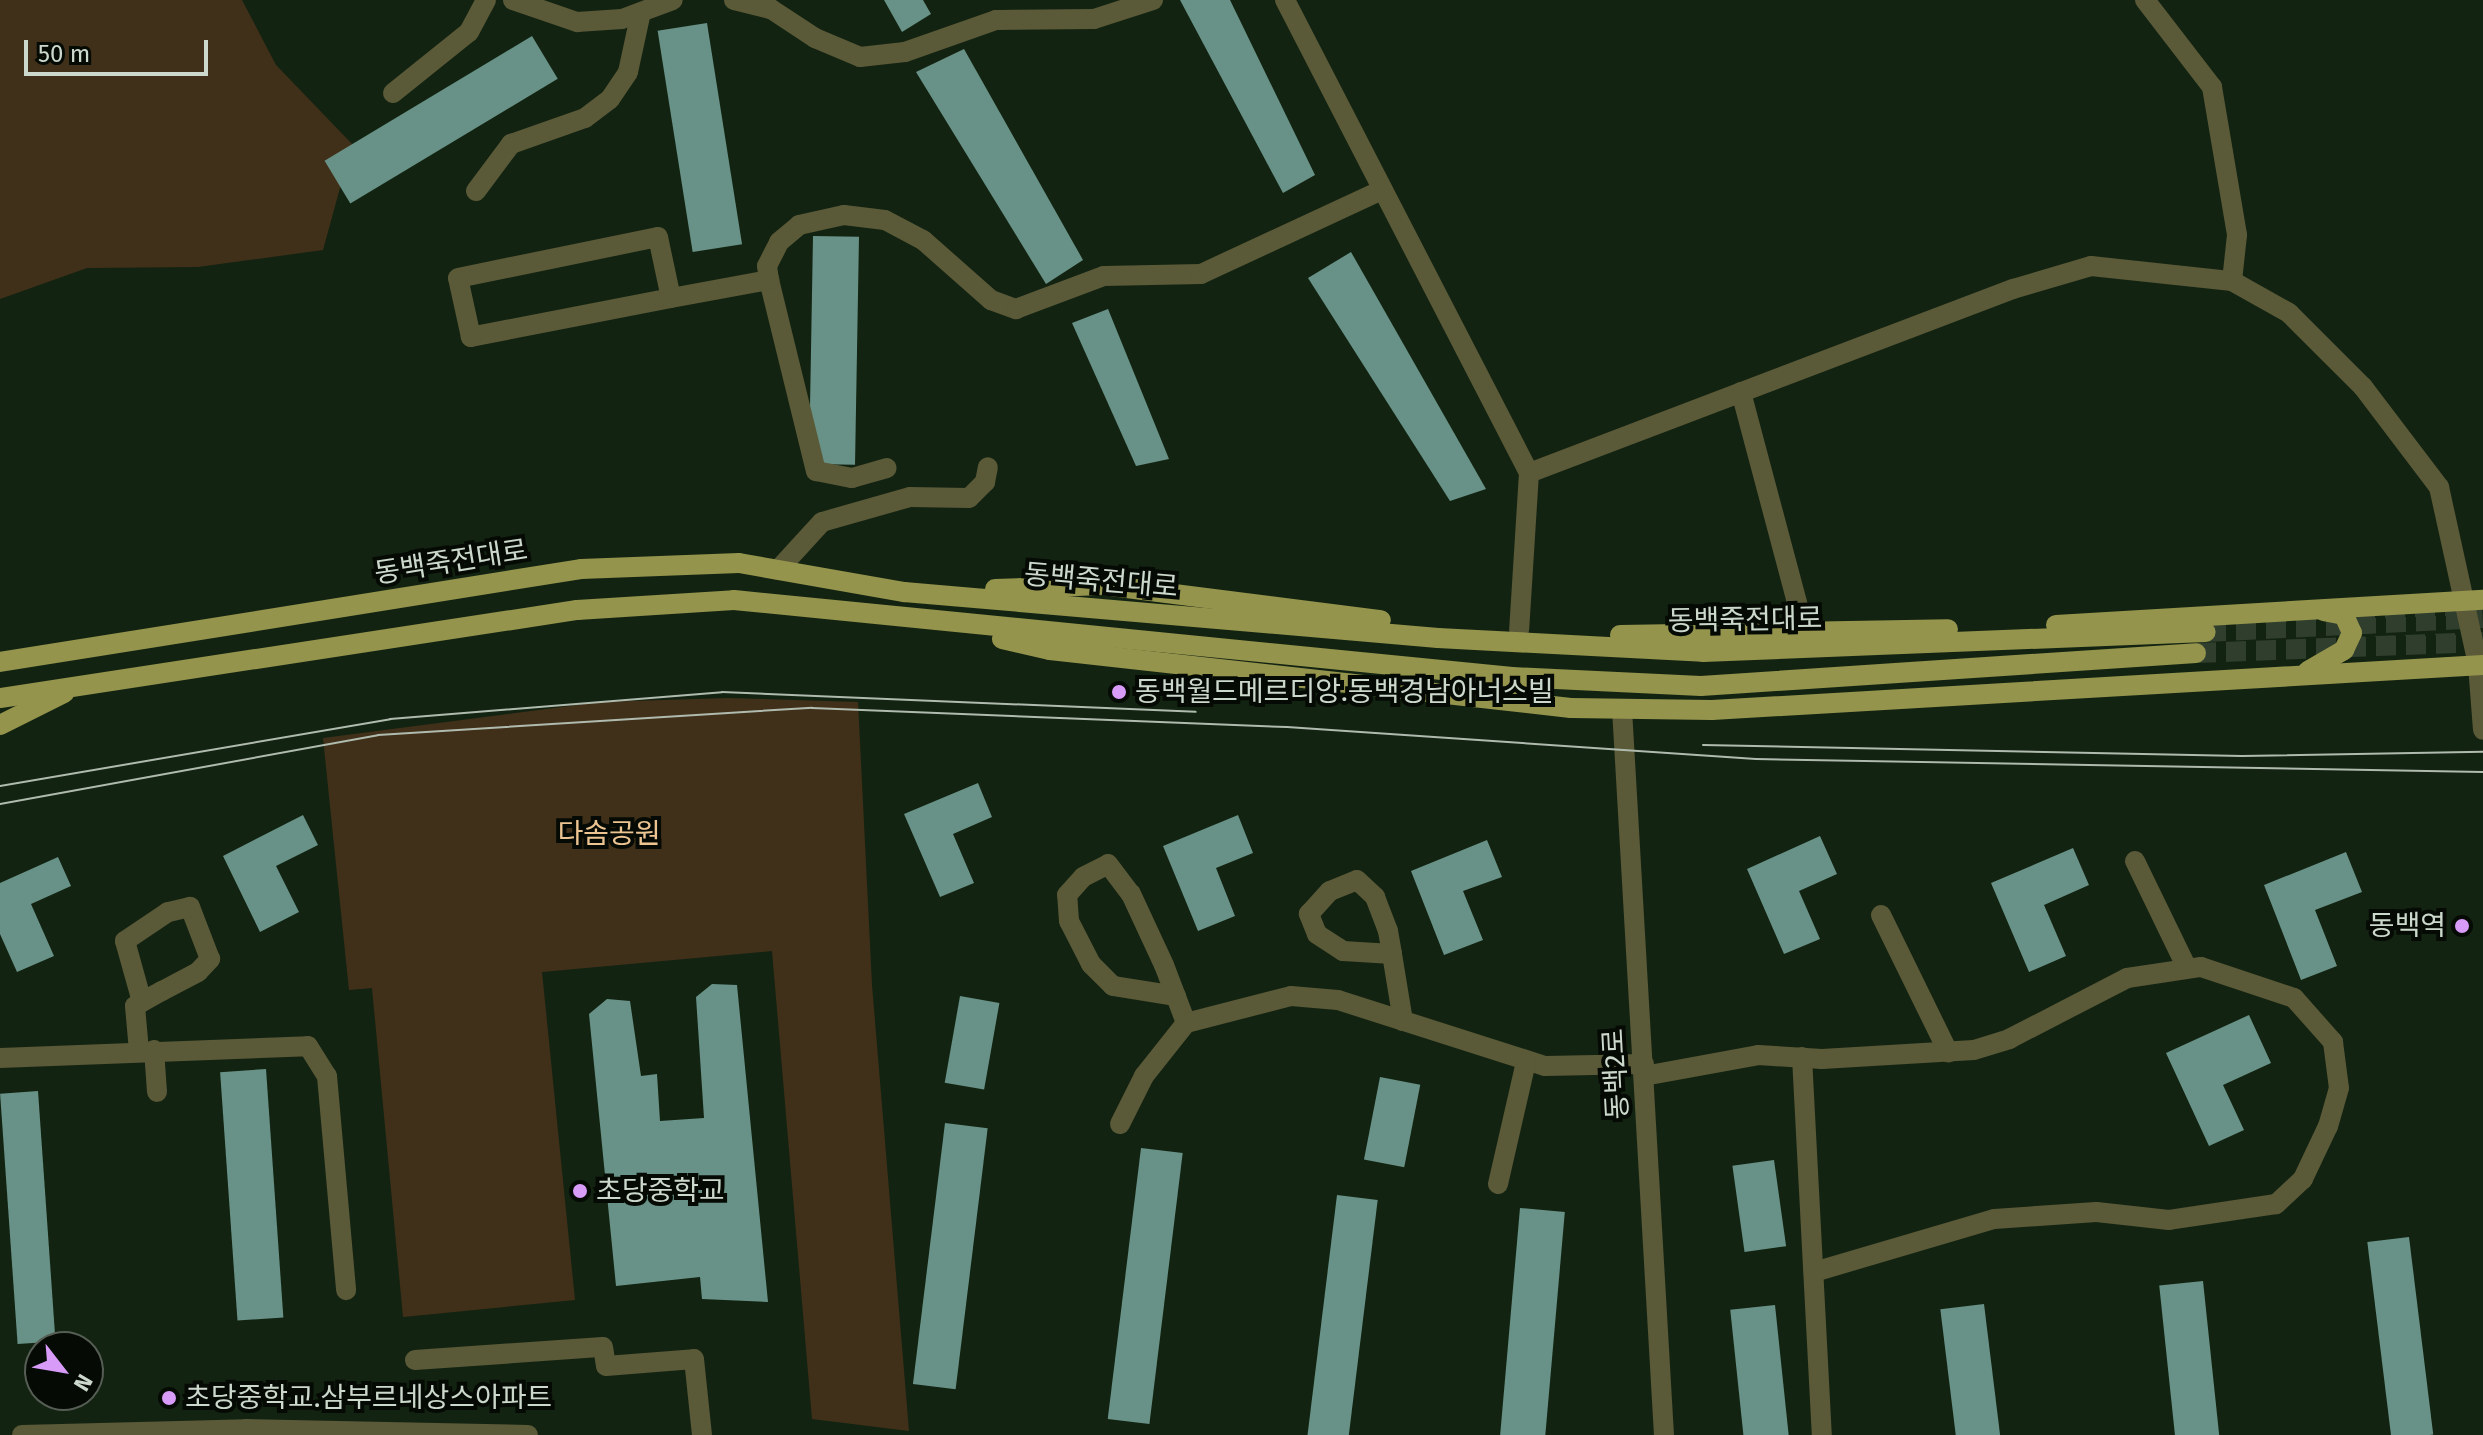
<!DOCTYPE html>
<meta charset="utf-8">
<style>
body{margin:0}
#map{position:relative;width:2483px;height:1435px;overflow:hidden;background:#132311;font-family:"Fira Sans","Noto Sans KR",sans-serif}
div>[style]{position:absolute}
[style*='--x']{left:calc(var(--x)*1px);top:calc(var(--y)*1px);width:calc(var(--w)*1px);rotate:calc(var(--a)*1deg)}
.green>*{inset:0;background:#413019}
.building>*{inset:0;background:#689287;transform-origin:0 0}
.major-tunnel>*{height:20px;margin-top:-10px;transform-origin:0;background:repeating-linear-gradient(90deg,#2f3e2d 0 20px,transparent 0 30px)}
.minor>*{height:20px;margin:-10px;padding:0 10px;transform-origin:10px;border-radius:10px;background:#5a5938}
.major>*{height:20px;margin:-10px;padding:0 10px;transform-origin:10px;border-radius:10px;background:#95944d}
.tram>*{height:2px;margin:-1px;padding:0 1px;transform-origin:1px;border-radius:1px;background:#afbbae}
.dots>*{width:22px;height:22px;translate:-50% -50%;box-sizing:border-box;border:4px solid #050b04;border-radius:50%}
span{translate:-50% -50%;white-space:nowrap;text-align:center;line-height:1.15;-webkit-text-stroke:8px #050b04;paint-order:stroke}
.street-label{font-size:28px;color:#cdd8cc}
.poi-label{font-size:28px;color:#cdd8cc}
.left{translate:0 -50%;text-align:left}
.right{translate:-100% -50%;text-align:right}
.park-label{font-size:28px;color:#ebc492}
.north{position:absolute;left:24px;top:1331px;width:80px;height:80px;box-sizing:border-box;background:#050b04;border:2px solid #555d54;border-radius:50%;rotate:121deg;font-size:22px;font-weight:700;line-height:32px;text-align:center;color:#cdd8cc}
.north::after{content:'';display:block;margin:auto;width:28px;height:36px;background:#d89bf8;clip-path:polygon(50% 0,100% 100%,50% 72%,0 100%)}
.scale{position:absolute;left:24px;top:40px;width:184px;height:36px;box-sizing:border-box;border:4px solid #cdd8cc;border-top:0;padding-left:10px;font-size:24px;line-height:28px;white-space:nowrap;color:#cdd8cc;-webkit-text-stroke:6px #050b04;paint-order:stroke}
</style>
<div id="map">
<div class="green">
<i style="clip-path:polygon(0 0,242px 0,276px 65px,352px 144px,323px 250px,198px 267px,87px 268px,0 299px)"></i>
<i style="clip-path:polygon(728px 698px,858px 702px,872px 985px,909px 1431px,812px 1419px,772px 951px,542px 972px,575px 1300px,403px 1317px,372px 988px,349px 990px,323px 738px,600px 702px)"></i>
</div>
<div class="building">
<i style="clip-path:polygon(884px 0,923px 0,931px 14px,902px 32px)"></i>
<i style="clip-path:polygon(1180px 0,1230px 0,1315px 175px,1283px 193px)"></i>
<i style="left:707px;top:23px;width:224px;height:50px;rotate:81deg"></i>
<i style="left:532px;top:36px;width:50px;height:242px;rotate:59deg"></i>
<i style="clip-path:polygon(964px 49px,1083px 260px,1046px 284px,916px 72px)"></i>
<i style="left:813px;top:236px;width:46px;height:228px;rotate:1deg"></i>
<i style="clip-path:polygon(1351px 252px,1486px 489px,1450px 501px,1308px 278px)"></i>
<i style="clip-path:polygon(1108px 309px,1169px 459px,1136px 466px,1072px 323px)"></i>
<i style="clip-path:polygon(978px 783px,992px 817px,953px 834px,974px 883px,940px 897px,904px 814px)"></i>
<i style="clip-path:polygon(303px 815px,318px 845px,276px 866px,299px 912px,260px 932px,223px 856px)"></i>
<i style="clip-path:polygon(1238px 815px,1253px 853px,1216px 868px,1235px 916px,1198px 931px,1163px 846px)"></i>
<i style="clip-path:polygon(1820px 836px,1837px 874px,1799px 891px,1820px 939px,1784px 954px,1747px 869px)"></i>
<i style="clip-path:polygon(1487px 840px,1502px 877px,1463px 891px,1483px 940px,1444px 955px,1411px 871px)"></i>
<i style="clip-path:polygon(2073px 848px,2089px 885px,2044px 905px,2066px 956px,2029px 972px,1991px 883px)"></i>
<i style="clip-path:polygon(2346px 852px,2362px 892px,2315px 910px,2337px 966px,2301px 980px,2264px 885px)"></i>
<i style="clip-path:polygon(58px 857px,71px 886px,31px 904px,54px 956px,17px 972px,0 934px,0 883px)"></i>
<i style="clip-path:polygon(712px 984px,737px 985px,768px 1302px,702px 1299px,700px 1277px,616px 1286px,589px 1014px,607px 999px,630px 1001px,641px 1076px,657px 1074px,660px 1121px,704px 1118px,696px 997px)"></i>
<i style="left:960px;top:996px;width:40px;height:88px;rotate:10deg"></i>
<i style="clip-path:polygon(2249px 1015px,2271px 1063px,2223px 1085px,2244px 1130px,2209px 1146px,2166px 1053px)"></i>
<i style="left:266px;top:1069px;width:249px;height:46px;rotate:86deg"></i>
<i style="left:1380px;top:1077px;width:41px;height:84px;rotate:11deg"></i>
<i style="left:38px;top:1091px;width:251px;height:38px;rotate:86deg"></i>
<i style="left:945px;top:1123px;width:43px;height:263px;rotate:7deg"></i>
<i style="left:1141px;top:1148px;width:42px;height:273px;rotate:7deg"></i>
<i style="left:1774px;top:1160px;width:87px;height:42px;rotate:82deg"></i>
<i style="left:1337px;top:1195px;width:41px;height:242px;rotate:7deg"></i>
<i style="left:1520px;top:1208px;width:45px;height:228px;rotate:5deg"></i>
<i style="left:2409px;top:1237px;width:199px;height:42px;rotate:83deg"></i>
<i style="left:2203px;top:1281px;width:155px;height:44px;rotate:84deg"></i>
<i style="left:1984px;top:1304px;width:132px;height:44px;rotate:83deg"></i>
<i style="left:1775px;top:1305px;width:131px;height:45px;rotate:84deg"></i>
</div>
<div class="major-tunnel">
<i style="--x:2206;--y:632;--w:277;--a:-2.9"></i>
<i style="--x:2196;--y:653;--w:287;--a:-2.2"></i>
</div>
<div class="minor">
<i style="--x:513;--y:0;--w:68;--a:19"></i>
<i style="--x:577;--y:22;--w:45;--a:-3.8"></i>
<i style="--x:622;--y:19;--w:54;--a:-20.4"></i>
<i style="--x:734;--y:0;--w:38;--a:14"></i>
<i style="--x:771;--y:9;--w:53;--a:33.4"></i>
<i style="--x:815;--y:38;--w:49;--a:22.9"></i>
<i style="--x:860;--y:57;--w:45;--a:-6.3"></i>
<i style="--x:905;--y:52;--w:96;--a:-19.4"></i>
<i style="--x:996;--y:20;--w:98;--a:-0.6"></i>
<i style="--x:1094;--y:19;--w:62;--a:-17.9"></i>
<i style="--x:1285;--y:0;--w:532;--a:62.71"></i>
<i style="--x:1529;--y:473;--w:157;--a:93.6"></i>
<i style="--x:2145;--y:0;--w:110;--a:52.4"></i>
<i style="--x:2212;--y:87;--w:150;--a:80.4"></i>
<i style="--x:2237;--y:235;--w:46;--a:96.2"></i>
<i style="--x:393;--y:93;--w:97;--a:-38.8"></i>
<i style="--x:469;--y:32;--w:36;--a:-62"></i>
<i style="--x:476;--y:191;--w:59;--a:-53.3"></i>
<i style="--x:511;--y:144;--w:78;--a:-19.4"></i>
<i style="--x:585;--y:118;--w:31;--a:-37"></i>
<i style="--x:610;--y:99;--w:32;--a:-56"></i>
<i style="--x:628;--y:72;--w:61;--a:-77.8"></i>
<i style="--x:769;--y:280;--w:197;--a:76.2"></i>
<i style="--x:816;--y:471;--w:37;--a:11"></i>
<i style="--x:852;--y:478;--w:36;--a:-16"></i>
<i style="--x:671;--y:298;--w:204;--a:169"></i>
<i style="--x:471;--y:337;--w:60;--a:-102.4"></i>
<i style="--x:458;--y:278;--w:204;--a:-11.6"></i>
<i style="--x:658;--y:237;--w:62;--a:78"></i>
<i style="--x:671;--y:298;--w:100;--a:-10.4"></i>
<i style="--x:769;--y:280;--w:14;--a:-98"></i>
<i style="--x:767;--y:266;--w:27;--a:-63"></i>
<i style="--x:779;--y:242;--w:26;--a:-40"></i>
<i style="--x:799;--y:225;--w:46;--a:-12.5"></i>
<i style="--x:844;--y:215;--w:41;--a:7"></i>
<i style="--x:885;--y:220;--w:43;--a:27.8"></i>
<i style="--x:923;--y:240;--w:91;--a:41.4"></i>
<i style="--x:991;--y:300;--w:27;--a:20"></i>
<i style="--x:1016;--y:309;--w:94;--a:-20.6"></i>
<i style="--x:1104;--y:276;--w:97;--a:-1.2"></i>
<i style="--x:1201;--y:274;--w:200;--a:-24.9"></i>
<i style="--x:1741;--y:392;--w:248;--a:75.1"></i>
<i style="--x:1529;--y:473;--w:518;--a:-20.82"></i>
<i style="--x:2013;--y:289;--w:81;--a:-16.4"></i>
<i style="--x:2091;--y:266;--w:142;--a:6.1"></i>
<i style="--x:2232;--y:281;--w:65;--a:29.3"></i>
<i style="--x:2289;--y:313;--w:105;--a:45"></i>
<i style="--x:2363;--y:387;--w:126;--a:52.8"></i>
<i style="--x:2439;--y:487;--w:182;--a:77.6"></i>
<i style="--x:2478;--y:665;--w:65;--a:85.6"></i>
<i style="--x:778;--y:570;--w:65;--a:-47.5"></i>
<i style="--x:822;--y:522;--w:91;--a:-15.9"></i>
<i style="--x:910;--y:497;--w:59;--a:1"></i>
<i style="--x:969;--y:498;--w:23;--a:-45"></i>
<i style="--x:985;--y:482;--w:15;--a:-79"></i>
<i style="--x:1622;--y:709;--w:727;--a:86.69"></i>
<i style="--x:2135;--y:861;--w:119;--a:64.1"></i>
<i style="--x:1881;--y:915;--w:153;--a:63.9"></i>
<i style="--x:1392;--y:954;--w:49;--a:-176.5"></i>
<i style="--x:1343;--y:951;--w:31;--a:-147"></i>
<i style="--x:1317;--y:934;--w:22;--a:-112"></i>
<i style="--x:1309;--y:914;--w:31;--a:-48"></i>
<i style="--x:1330;--y:891;--w:29;--a:-22"></i>
<i style="--x:1357;--y:880;--w:25;--a:43"></i>
<i style="--x:1375;--y:897;--w:36;--a:69"></i>
<i style="--x:1388;--y:931;--w:23;--a:80"></i>
<i style="--x:1392;--y:954;--w:68;--a:80.7"></i>
<i style="--x:1176;--y:996;--w:64;--a:-171"></i>
<i style="--x:1113;--y:986;--w:31;--a:-135"></i>
<i style="--x:1091;--y:964;--w:48;--a:-117.1"></i>
<i style="--x:1069;--y:921;--w:26;--a:-94"></i>
<i style="--x:1067;--y:895;--w:24;--a:-48"></i>
<i style="--x:1083;--y:877;--w:28;--a:-27"></i>
<i style="--x:1108;--y:864;--w:38;--a:53"></i>
<i style="--x:1131;--y:894;--w:78;--a:65.1"></i>
<i style="--x:1164;--y:965;--w:62;--a:69.2"></i>
<i style="--x:154;--y:1050;--w:42;--a:85.9"></i>
<i style="--x:139;--y:1051;--w:45;--a:-95.1"></i>
<i style="--x:135;--y:1006;--w:8;--a:-30"></i>
<i style="--x:142;--y:1002;--w:23;--a:-29"></i>
<i style="--x:162;--y:991;--w:41;--a:-27.8"></i>
<i style="--x:198;--y:972;--w:18;--a:-47"></i>
<i style="--x:210;--y:959;--w:56;--a:-111"></i>
<i style="--x:190;--y:907;--w:23;--a:167"></i>
<i style="--x:168;--y:912;--w:52;--a:146"></i>
<i style="--x:125;--y:941;--w:63;--a:74.4"></i>
<i style="--x:1802;--y:1057;--w:379;--a:87"></i>
<i style="--x:0;--y:1058;--w:308;--a:-2.2"></i>
<i style="--x:308;--y:1046;--w:36;--a:58"></i>
<i style="--x:327;--y:1076;--w:215;--a:84.9"></i>
<i style="--x:1644;--y:1076;--w:116;--a:-10.4"></i>
<i style="--x:1758;--y:1055;--w:64;--a:3.6"></i>
<i style="--x:1822;--y:1059;--w:152;--a:-3.4"></i>
<i style="--x:1974;--y:1050;--w:37;--a:-17"></i>
<i style="--x:2009;--y:1039;--w:133;--a:-27.3"></i>
<i style="--x:2127;--y:978;--w:75;--a:-8.5"></i>
<i style="--x:2201;--y:967;--w:98;--a:18.4"></i>
<i style="--x:2294;--y:998;--w:59;--a:48.4"></i>
<i style="--x:2333;--y:1042;--w:46;--a:82.6"></i>
<i style="--x:2339;--y:1088;--w:40;--a:106"></i>
<i style="--x:2328;--y:1126;--w:59;--a:115.3"></i>
<i style="--x:2303;--y:1179;--w:37;--a:137"></i>
<i style="--x:2276;--y:1204;--w:108;--a:171.5"></i>
<i style="--x:2169;--y:1220;--w:73;--a:-173.7"></i>
<i style="--x:2096;--y:1212;--w:102;--a:176.1"></i>
<i style="--x:1994;--y:1219;--w:188;--a:163.6"></i>
<i style="--x:1120;--y:1124;--w:54;--a:-63.4"></i>
<i style="--x:1144;--y:1076;--w:68;--a:-51.6"></i>
<i style="--x:1186;--y:1023;--w:108;--a:-14.4"></i>
<i style="--x:1291;--y:996;--w:47;--a:4.9"></i>
<i style="--x:1338;--y:1000;--w:217;--a:17.7"></i>
<i style="--x:1545;--y:1066;--w:99;--a:-1.2"></i>
<i style="--x:1498;--y:1184;--w:125;--a:-77.1"></i>
<i style="--x:415;--y:1360;--w:188;--a:-4"></i>
<i style="--x:603;--y:1347;--w:19;--a:81"></i>
<i style="--x:606;--y:1366;--w:88;--a:-4.5"></i>
<i style="--x:694;--y:1359;--w:76;--a:84"></i>
<i style="--x:22;--y:1435;--w:224;--a:-1.5"></i>
<i style="--x:246;--y:1429;--w:282;--a:1.2"></i>
</div>
<div class="major">
<i style="--x:995;--y:589;--w:108;--a:-2.1"></i>
<i style="--x:1103;--y:585;--w:280;--a:7.2"></i>
<i style="--x:2056;--y:625;--w:428;--a:-3.4"></i>
<i style="--x:1620;--y:635;--w:328;--a:-1"></i>
<i style="--x:1002;--y:639;--w:49;--a:12.9"></i>
<i style="--x:1050;--y:650;--w:524;--a:6.35"></i>
<i style="--x:1571;--y:708;--w:141;--a:0.8"></i>
<i style="--x:1712;--y:710;--w:772;--a:-3.34"></i>
<i style="--x:0;--y:662;--w:588;--a:-9.09"></i>
<i style="--x:581;--y:569;--w:158;--a:-2.2"></i>
<i style="--x:739;--y:563;--w:168;--a:10"></i>
<i style="--x:904;--y:592;--w:536;--a:4.92"></i>
<i style="--x:1438;--y:638;--w:265;--a:3"></i>
<i style="--x:1703;--y:652;--w:503;--a:-2.28"></i>
<i style="--x:2308;--y:671;--w:42;--a:-30.3"></i>
<i style="--x:2344;--y:650;--w:19;--a:-65"></i>
<i style="--x:2352;--y:633;--w:20;--a:-114"></i>
<i style="--x:2344;--y:615;--w:20;--a:-169"></i>
<i style="--x:0;--y:698;--w:584;--a:-8.67"></i>
<i style="--x:577;--y:610;--w:157;--a:-3.6"></i>
<i style="--x:734;--y:600;--w:782;--a:5.65"></i>
<i style="--x:1512;--y:677;--w:189;--a:2.7"></i>
<i style="--x:1701;--y:686;--w:496;--a:-3.8"></i>
<i style="--x:0;--y:725;--w:72;--a:-26.6"></i>
</div>
<div class="tram">
<i style="--x:1703;--y:745;--w:539;--a:1.17"></i>
<i style="--x:2242;--y:756;--w:241;--a:-1"></i>
<i style="--x:0;--y:786;--w:396;--a:-9.7"></i>
<i style="--x:390;--y:719;--w:333;--a:-4.6"></i>
<i style="--x:722;--y:692;--w:474;--a:2.4"></i>
<i style="--x:0;--y:804;--w:384;--a:-10.3"></i>
<i style="--x:378;--y:735;--w:435;--a:-3.6"></i>
<i style="--x:812;--y:708;--w:475;--a:2.3"></i>
<i style="--x:1287;--y:727;--w:470;--a:3.9"></i>
<i style="--x:1756;--y:759;--w:727;--a:1.02"></i>
</div>
<div class="dots">
<i style="left:1119px;top:692px;background:#d89bf8"></i>
<i style="left:2462px;top:926px;background:#d89bf8"></i>
<i style="left:580px;top:1191px;background:#d89bf8"></i>
<i style="left:169px;top:1398px;background:#d89bf8"></i>
</div>
<div class="street-label">
<span style="left:451px;top:562px;rotate:-9deg">동백죽전대로</span>
<span style="left:1101px;top:581px;rotate:5deg">동백죽전대로</span>
<span style="left:1745px;top:620px;rotate:-1deg">동백죽전대로</span>
<span style="left:1616px;top:1074px;rotate:-93deg">동백2로</span>
</div>
<div class="poi-label">
<span class="left" style="left:1135px;top:692px">동백월드메르디앙.동백경남아너스빌</span>
<span class="right" style="left:2446px;top:926px">동백역</span>
<span class="left" style="left:596px;top:1191px">초당중학교</span>
<span class="left" style="left:185px;top:1398px">초당중학교.삼부르네상스아파트</span>
</div>
<div class="park-label">
<span style="left:609px;top:834px">다솜공원</span>
</div>
<div class="north">N</div>
<div class="scale">50 m</div>
</div>
